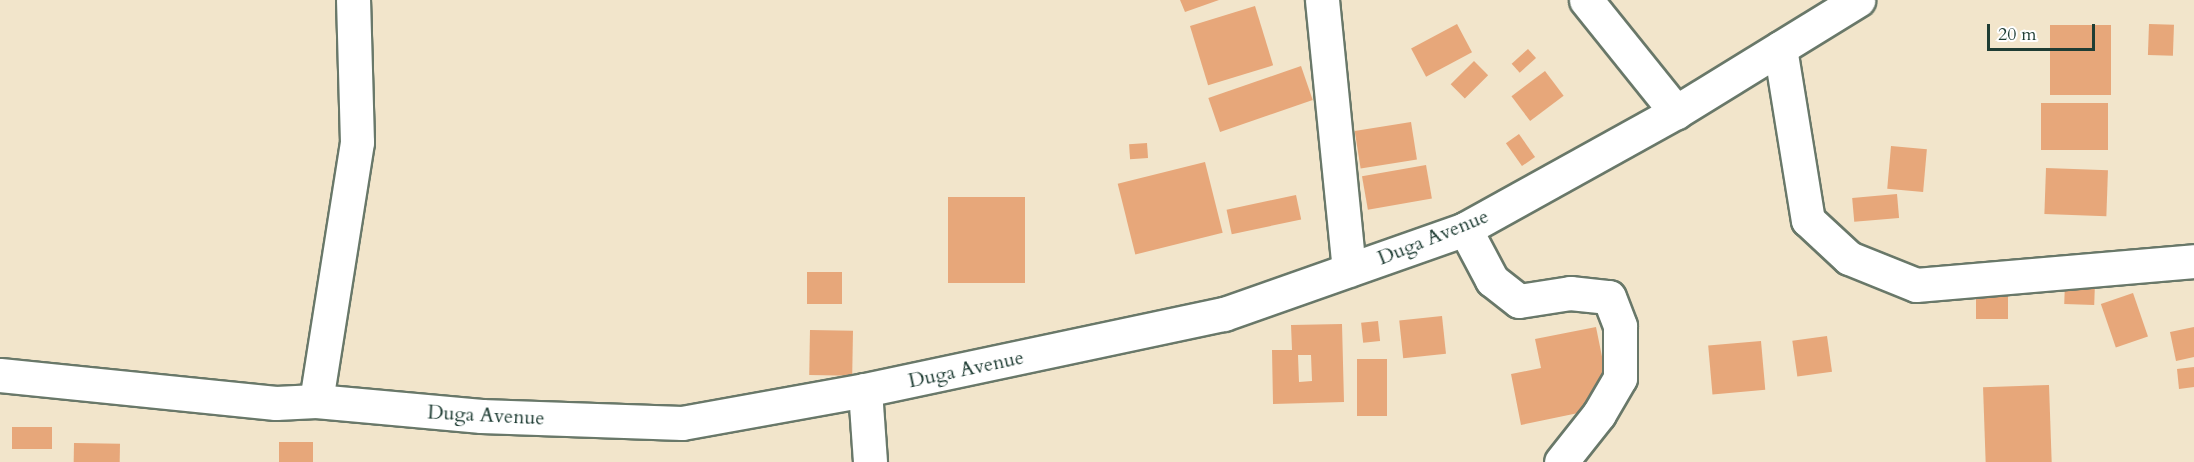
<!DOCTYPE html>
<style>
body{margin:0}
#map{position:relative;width:2194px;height:462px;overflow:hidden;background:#f2e5cb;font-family:Cardo,serif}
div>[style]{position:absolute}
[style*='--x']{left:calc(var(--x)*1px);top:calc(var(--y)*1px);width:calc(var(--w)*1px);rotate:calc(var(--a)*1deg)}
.building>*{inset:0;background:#e7a77a;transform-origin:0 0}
.roads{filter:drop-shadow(2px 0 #697869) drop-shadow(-2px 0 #697869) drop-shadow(0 2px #697869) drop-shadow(0 -2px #697869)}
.minor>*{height:33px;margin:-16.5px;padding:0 16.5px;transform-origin:16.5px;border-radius:16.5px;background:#fff}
span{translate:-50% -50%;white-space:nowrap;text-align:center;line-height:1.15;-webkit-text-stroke:5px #fff;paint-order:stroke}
.street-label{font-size:20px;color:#1f3d34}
.scale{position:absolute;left:1987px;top:24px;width:108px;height:27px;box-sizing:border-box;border:3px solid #1f3d34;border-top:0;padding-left:8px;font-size:18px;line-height:21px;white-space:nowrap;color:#1f3d34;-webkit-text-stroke:4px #fff;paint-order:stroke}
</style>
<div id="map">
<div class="building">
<i style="clip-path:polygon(1180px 0,1219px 0,1185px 12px)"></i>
<i style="left:1255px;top:6px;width:62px;height:68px;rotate:73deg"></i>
<i style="left:1457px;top:24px;width:32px;height:52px;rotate:62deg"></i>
<i style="left:2149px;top:24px;width:25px;height:31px;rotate:2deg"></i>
<i style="left:2050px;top:25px;width:61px;height:70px"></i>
<i style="left:1528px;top:49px;width:12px;height:22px;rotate:48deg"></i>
<i style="left:1474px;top:61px;width:20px;height:33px;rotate:45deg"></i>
<i style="left:1301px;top:66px;width:36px;height:98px;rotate:71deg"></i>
<i style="left:1545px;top:71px;width:31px;height:42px;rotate:53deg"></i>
<i style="left:2041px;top:103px;width:67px;height:47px"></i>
<i style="left:1411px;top:122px;width:38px;height:57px;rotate:81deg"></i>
<i style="left:1519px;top:134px;width:28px;height:16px;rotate:55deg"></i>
<i style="left:1147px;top:143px;width:15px;height:18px;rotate:86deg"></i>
<i style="left:1891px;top:146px;width:36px;height:43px;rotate:5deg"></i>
<i style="left:1205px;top:162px;width:73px;height:90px;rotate:76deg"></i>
<i style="left:1426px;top:165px;width:34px;height:65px;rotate:80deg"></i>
<i style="left:2046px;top:168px;width:62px;height:46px;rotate:2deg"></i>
<i style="left:1897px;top:194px;width:24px;height:45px;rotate:85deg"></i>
<i style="left:1296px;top:195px;width:25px;height:71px;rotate:78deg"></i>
<i style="left:948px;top:197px;width:77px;height:86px"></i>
<i style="left:807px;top:272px;width:35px;height:32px"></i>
<i style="left:2065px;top:282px;width:30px;height:22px;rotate:2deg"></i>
<i style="left:1976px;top:292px;width:32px;height:27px"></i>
<i style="left:2133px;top:293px;width:46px;height:34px;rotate:71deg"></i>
<i style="left:1442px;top:316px;width:38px;height:43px;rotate:84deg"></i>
<i style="left:1378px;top:321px;width:20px;height:17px;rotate:84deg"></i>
<i style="clip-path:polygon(evenodd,1342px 324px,1344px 402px,1273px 404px,1272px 350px,1292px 350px,1291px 325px,1342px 324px,1298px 355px,1311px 355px,1312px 381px,1299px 382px,1298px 355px)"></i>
<i style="clip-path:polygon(1596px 327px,1612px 406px,1521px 425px,1511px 374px,1541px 368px,1535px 339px)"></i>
<i style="clip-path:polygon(2194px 327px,2194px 357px,2176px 361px,2170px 332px)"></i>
<i style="left:810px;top:330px;width:43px;height:45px;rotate:1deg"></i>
<i style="left:1827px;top:336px;width:36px;height:35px;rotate:82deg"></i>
<i style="left:1761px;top:341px;width:49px;height:53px;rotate:85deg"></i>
<i style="left:1357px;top:359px;width:30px;height:57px"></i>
<i style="clip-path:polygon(2194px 367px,2194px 387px,2179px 389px,2177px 369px)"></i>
<i style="left:2049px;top:385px;width:77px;height:66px;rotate:88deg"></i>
<i style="left:12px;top:427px;width:40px;height:22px"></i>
<i style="left:279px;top:442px;width:34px;height:20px"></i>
<i style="left:74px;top:443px;width:46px;height:19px;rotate:1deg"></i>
</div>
<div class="roads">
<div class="minor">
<i style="--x:1322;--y:0;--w:271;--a:84.3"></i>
<i style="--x:1586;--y:0;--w:144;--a:51.2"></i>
<i style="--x:1780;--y:48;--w:174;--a:80.8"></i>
<i style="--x:1808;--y:220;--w:56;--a:42.8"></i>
<i style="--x:1849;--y:258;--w:72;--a:21.9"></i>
<i style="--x:1916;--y:285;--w:279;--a:-4.9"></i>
<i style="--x:1465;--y:229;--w:58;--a:62.1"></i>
<i style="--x:1492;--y:280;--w:34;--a:38"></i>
<i style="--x:1519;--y:301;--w:52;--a:-8.9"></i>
<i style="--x:1570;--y:293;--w:39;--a:6"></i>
<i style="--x:1609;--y:297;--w:31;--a:69"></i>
<i style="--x:1620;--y:326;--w:52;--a:90"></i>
<i style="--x:1620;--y:378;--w:42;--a:120.3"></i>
<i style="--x:1599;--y:414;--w:61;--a:128.4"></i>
<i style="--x:0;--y:375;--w:277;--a:5.8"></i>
<i style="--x:276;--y:403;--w:40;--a:-2.9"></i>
<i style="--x:316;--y:401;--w:166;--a:5.2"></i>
<i style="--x:481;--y:416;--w:201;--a:2"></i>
<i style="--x:682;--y:423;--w:186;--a:-10.2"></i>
<i style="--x:865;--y:390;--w:367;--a:-12"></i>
<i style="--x:1224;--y:314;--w:256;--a:-19.4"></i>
<i style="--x:1465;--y:229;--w:241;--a:-29"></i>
<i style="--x:1676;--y:112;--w:214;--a:-31.6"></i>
<i style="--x:865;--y:390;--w:72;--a:86"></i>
<i style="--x:316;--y:401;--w:262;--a:-81"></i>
<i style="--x:357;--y:142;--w:142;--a:-91.6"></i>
</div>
</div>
<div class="street-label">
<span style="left:1433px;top:237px;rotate:-22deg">Duga Avenue</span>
<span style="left:966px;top:369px;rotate:-12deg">Duga Avenue</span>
<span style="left:486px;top:415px;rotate:3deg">Duga Avenue</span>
</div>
<div class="scale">20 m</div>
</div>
